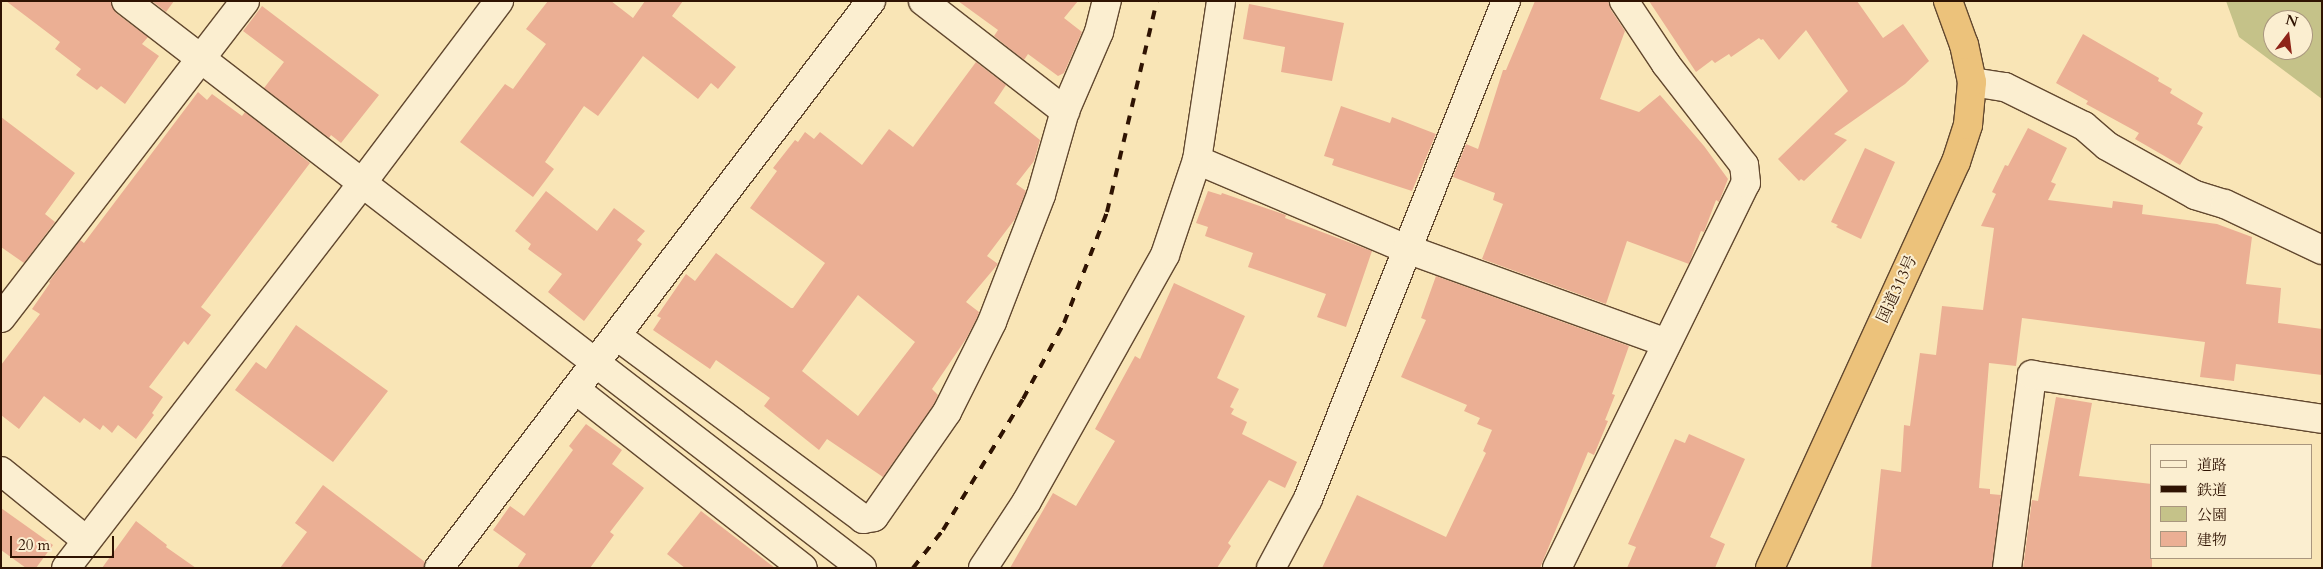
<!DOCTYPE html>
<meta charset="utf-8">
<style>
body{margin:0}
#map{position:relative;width:2323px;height:569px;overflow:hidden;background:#f9e5b6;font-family:Cardo,"Noto Serif JP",serif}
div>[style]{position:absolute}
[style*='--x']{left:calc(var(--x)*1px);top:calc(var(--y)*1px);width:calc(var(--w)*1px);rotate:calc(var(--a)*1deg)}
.green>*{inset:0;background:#c5c289}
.building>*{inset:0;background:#ebaf94}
.roads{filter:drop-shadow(1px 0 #62482f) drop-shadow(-1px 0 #62482f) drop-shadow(0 1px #62482f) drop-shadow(0 -1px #62482f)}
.minor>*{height:28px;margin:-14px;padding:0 14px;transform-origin:14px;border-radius:14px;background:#fbeed0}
.highway>*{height:28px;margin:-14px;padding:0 14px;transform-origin:14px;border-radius:14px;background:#ecc27b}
.rail>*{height:4px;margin-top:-2px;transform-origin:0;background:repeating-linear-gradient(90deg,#2f1302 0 9px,transparent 0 18px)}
span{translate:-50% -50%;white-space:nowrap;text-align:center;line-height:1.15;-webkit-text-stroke:4px #fbeed0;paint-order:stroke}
.street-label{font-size:16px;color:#2f1302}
.frame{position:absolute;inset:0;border:2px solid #2f1302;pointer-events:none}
.legend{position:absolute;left:2150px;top:444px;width:162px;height:115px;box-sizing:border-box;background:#fbeed0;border:1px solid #a9967e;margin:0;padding:6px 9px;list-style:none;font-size:15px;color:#2f1302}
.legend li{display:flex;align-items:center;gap:10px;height:25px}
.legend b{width:25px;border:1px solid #a9967e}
.north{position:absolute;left:2263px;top:10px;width:50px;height:50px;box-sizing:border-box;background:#fbeed0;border:1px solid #a9967e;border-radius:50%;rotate:15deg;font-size:14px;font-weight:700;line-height:20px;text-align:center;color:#2f1302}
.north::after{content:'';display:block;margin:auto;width:18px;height:22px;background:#8f2418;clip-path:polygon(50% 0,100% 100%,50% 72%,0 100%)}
.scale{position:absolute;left:10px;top:536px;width:104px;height:22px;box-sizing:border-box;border:2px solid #2f1302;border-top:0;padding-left:6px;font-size:15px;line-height:18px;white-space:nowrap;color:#2f1302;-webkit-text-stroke:4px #fbeed0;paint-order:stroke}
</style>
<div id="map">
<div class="green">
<i style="clip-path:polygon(evenodd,2226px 1px,2322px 1px,2322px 99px,2239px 37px,2226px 1px,2273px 20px,2303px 20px,2303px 50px,2273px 50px,2273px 20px)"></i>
</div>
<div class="building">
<i style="clip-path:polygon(6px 1px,111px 1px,116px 13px,148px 37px,142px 44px,159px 56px,125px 104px,101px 86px,97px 90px,76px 75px,81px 69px,55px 49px,60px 42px)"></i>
<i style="clip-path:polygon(152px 1px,174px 1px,166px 12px)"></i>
<i style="clip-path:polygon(548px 1px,611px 1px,633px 18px,645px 1px,683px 1px,672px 16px,736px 67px,718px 89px,711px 83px,698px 99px,643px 56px,598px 116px,584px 106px,545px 162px,554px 169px,533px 197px,460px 142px,505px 84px,513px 89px,546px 44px,526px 29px)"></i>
<i style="clip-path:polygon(958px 1px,1078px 1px,1064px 18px,1082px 32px,1064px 73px,1058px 76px,1028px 54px,1024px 60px,994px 36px,998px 30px)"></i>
<i style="clip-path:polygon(1535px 1px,1608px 1px,1611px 10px,1625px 31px,1600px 99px,1639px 112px,1660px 95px,1704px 146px,1728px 179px,1719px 202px,1716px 200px,1704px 232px,1701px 231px,1689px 264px,1627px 241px,1606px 304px,1482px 259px,1503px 204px,1493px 200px,1495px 193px,1453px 177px,1466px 144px,1478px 149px,1503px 70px,1506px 70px)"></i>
<i style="clip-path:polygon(1649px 1px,1857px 1px,1883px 38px,1903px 24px,1929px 61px,1905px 84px,1834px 134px,1847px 140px,1804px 181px,1801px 179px,1799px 181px,1778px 159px,1848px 91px,1806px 30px,1779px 60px,1763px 39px,1761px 40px,1759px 38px,1731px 57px,1729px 54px,1715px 63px,1712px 60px,1696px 72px)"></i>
<i style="clip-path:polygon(1249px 4px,1344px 23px,1332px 81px,1281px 72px,1285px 47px,1243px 39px)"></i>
<i style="clip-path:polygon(262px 6px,379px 95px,341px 143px,331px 135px,329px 138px,264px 88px,284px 62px,243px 31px)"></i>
<i style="clip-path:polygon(2083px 34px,2159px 78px,2158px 81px,2172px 89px,2170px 93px,2203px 113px,2197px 124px,2203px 127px,2180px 165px,2135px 139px,2139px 133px,2086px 104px,2088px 101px,2056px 83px)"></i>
<i style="clip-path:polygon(evenodd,976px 62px,1006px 85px,994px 103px,1040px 140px,1034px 161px,1016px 184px,1026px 191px,1015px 219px,987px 256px,998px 264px,966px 302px,979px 312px,978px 316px,966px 339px,932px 389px,938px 395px,934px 404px,883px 477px,827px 439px,819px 450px,764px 406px,770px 398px,716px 360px,710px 369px,653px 330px,661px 318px,657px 316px,686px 274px,695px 281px,716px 253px,791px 308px,793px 308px,825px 263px,750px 208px,777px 171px,773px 168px,795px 140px,798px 142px,805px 132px,814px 139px,820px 132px,862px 165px,889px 129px,913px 147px,976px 62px,858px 295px,915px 342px,858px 416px,802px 371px,858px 295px)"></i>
<i style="clip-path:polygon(198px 92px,207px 100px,212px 94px,242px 116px,245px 112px,310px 163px,201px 307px,211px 315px,188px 345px,184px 341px,149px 387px,163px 397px,152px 413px,154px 415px,136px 439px,118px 425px,112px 433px,103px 425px,100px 430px,84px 418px,80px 423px,44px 396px,19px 429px,1px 415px,1px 365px,40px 314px,32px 309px,50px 283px,49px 282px,80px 240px,84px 243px)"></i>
<i style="clip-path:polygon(1341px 106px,1390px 123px,1392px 117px,1436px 134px,1412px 191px,1332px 165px,1334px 159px,1324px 156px)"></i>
<i style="clip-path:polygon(1px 117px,75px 173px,45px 214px,55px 222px,24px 263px,1px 247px)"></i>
<i style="clip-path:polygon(2028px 128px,2067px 148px,2051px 182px,2056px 184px,2048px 200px,2112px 208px,2113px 201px,2143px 205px,2142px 214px,2217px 224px,2252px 237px,2246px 284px,2281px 288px,2278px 323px,2322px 329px,2322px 375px,2236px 364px,2234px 381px,2200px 377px,2205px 342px,2022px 318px,2016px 366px,1989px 363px,1979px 488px,1990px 489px,1990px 494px,2001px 495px,1992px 568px,1871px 568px,1881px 469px,1901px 472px,1904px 425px,1910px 426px,1920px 353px,1936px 355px,1942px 306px,1983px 310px,1994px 228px,1981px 226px,1996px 194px,1992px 192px,2005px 165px,2008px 166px)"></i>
<i style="clip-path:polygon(1865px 148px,1895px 162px,1861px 239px,1836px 227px,1838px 225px,1831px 222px)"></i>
<i style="clip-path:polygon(546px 191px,597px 231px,614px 208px,645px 231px,637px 240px,642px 244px,584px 321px,548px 292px,562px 274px,528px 249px,531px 244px,515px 231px)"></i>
<i style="clip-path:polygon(1208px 191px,1221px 195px,1222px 193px,1286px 215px,1285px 218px,1372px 251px,1346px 327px,1317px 317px,1326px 294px,1248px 267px,1253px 253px,1205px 236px,1208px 227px,1196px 223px)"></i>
<i style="clip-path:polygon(1436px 276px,1629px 346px,1612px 394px,1615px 395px,1605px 420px,1608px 421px,1594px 455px,1588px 452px,1540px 568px,1322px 568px,1357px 495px,1446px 537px,1486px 453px,1483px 451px,1492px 430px,1477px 424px,1480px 418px,1464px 411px,1467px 405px,1401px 377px,1426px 320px,1421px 318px)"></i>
<i style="clip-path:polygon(1174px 283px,1245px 316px,1217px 378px,1239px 389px,1230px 407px,1234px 409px,1231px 414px,1247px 422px,1242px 434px,1297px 462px,1285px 488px,1269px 480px,1228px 543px,1231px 546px,1217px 568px,1010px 568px,1053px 493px,1076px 506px,1115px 441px,1095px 429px,1135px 356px,1140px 359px)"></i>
<i style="clip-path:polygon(296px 325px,388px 391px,333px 462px,235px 390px,256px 362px,266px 369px)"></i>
<i style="clip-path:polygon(2056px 397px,2092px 403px,2079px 476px,2152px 484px,2152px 568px,2023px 568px,2032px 500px,2038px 501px)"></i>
<i style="clip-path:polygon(586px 424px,622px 450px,612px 464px,644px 488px,610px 532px,614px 535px,590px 568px,517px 568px,526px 554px,493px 530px,510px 506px,524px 516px,573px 450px,569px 446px)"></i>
<i style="clip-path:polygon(1689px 434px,1745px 459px,1710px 537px,1725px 544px,1715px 568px,1627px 568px,1636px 547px,1628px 544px,1675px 439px,1685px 443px)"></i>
<i style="clip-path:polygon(323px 485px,425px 562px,424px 568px,280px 568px,307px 532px,295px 523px)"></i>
<i style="clip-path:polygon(1px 508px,53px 545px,36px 568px,26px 568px,1px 550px)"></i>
<i style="clip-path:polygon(701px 511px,775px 568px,685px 568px,667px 554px)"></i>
<i style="clip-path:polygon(136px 521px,167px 545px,166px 547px,196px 568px,102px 568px)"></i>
</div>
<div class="roads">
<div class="minor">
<i style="--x:126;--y:1;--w:929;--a:37.61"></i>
<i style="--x:923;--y:1;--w:180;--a:37.8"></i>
<i style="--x:1972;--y:82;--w:33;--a:9"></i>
<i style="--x:2005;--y:87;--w:88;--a:26.3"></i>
<i style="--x:2084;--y:126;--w:30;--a:41"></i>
<i style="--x:2107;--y:146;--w:101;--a:29.1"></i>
<i style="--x:2195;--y:195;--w:31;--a:17"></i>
<i style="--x:2225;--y:204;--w:107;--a:25.4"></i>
<i style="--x:1197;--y:160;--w:228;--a:23"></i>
<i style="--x:1407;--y:249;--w:276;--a:19.9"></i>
<i style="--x:1;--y:318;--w:400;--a:-52.4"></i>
<i style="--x:617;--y:336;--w:307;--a:36.6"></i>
<i style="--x:863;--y:519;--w:11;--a:-10"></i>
<i style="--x:874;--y:517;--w:128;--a:-55.2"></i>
<i style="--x:947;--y:412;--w:101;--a:-63.4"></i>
<i style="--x:992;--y:322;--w:136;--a:-68.9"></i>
<i style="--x:1041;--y:195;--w:87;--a:-74.1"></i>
<i style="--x:1065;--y:111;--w:86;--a:-66.7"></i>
<i style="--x:1099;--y:32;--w:32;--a:-76"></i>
<i style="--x:576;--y:390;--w:288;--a:38.1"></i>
<i style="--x:1;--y:471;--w:109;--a:39.1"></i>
<i style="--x:66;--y:568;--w:486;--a:-52.4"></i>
<i style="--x:362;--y:183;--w:228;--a:-53"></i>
<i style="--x:439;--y:568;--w:713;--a:-52.7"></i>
<i style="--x:983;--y:568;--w:80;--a:-56.7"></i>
<i style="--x:1027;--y:501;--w:282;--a:-60.7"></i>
<i style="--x:1165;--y:255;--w:100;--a:-71.4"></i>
<i style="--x:1197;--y:160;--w:161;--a:-81.4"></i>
<i style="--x:1271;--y:568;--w:78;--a:-61.8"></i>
<i style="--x:1308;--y:499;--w:536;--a:-68.32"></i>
<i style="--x:1557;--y:568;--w:429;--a:-63.9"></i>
<i style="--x:1746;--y:183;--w:18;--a:-96"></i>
<i style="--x:1744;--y:165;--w:128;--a:-127.7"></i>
<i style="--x:1666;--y:64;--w:76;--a:-123.7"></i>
<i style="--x:2007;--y:568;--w:195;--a:-82.6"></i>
<i style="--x:2032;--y:375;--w:293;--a:8.6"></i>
</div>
<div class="highway">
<i style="--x:1770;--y:568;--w:447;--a:-65.4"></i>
<i style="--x:1956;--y:162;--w:39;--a:-72"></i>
<i style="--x:1968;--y:125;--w:43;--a:-84.7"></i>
<i style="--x:1972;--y:82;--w:38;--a:-102"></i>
<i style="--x:1964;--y:45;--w:47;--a:-110"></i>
</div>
</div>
<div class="rail">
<i style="--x:913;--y:568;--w:48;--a:-51.7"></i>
<i style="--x:943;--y:530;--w:153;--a:-58.6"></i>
<i style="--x:1023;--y:399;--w:86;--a:-61.7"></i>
<i style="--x:1064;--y:323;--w:119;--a:-68.8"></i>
<i style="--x:1107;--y:212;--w:217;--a:-76.7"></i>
</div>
<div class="street-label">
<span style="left:1897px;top:289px;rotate:-65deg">国道313号</span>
</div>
<div class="frame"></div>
<ul class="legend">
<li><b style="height:6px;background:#fbeed0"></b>道路</li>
<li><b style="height:6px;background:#2f1302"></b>鉄道</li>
<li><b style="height:14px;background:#c5c289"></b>公園</li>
<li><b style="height:14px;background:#ebaf94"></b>建物</li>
</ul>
<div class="north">N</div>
<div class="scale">20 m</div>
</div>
